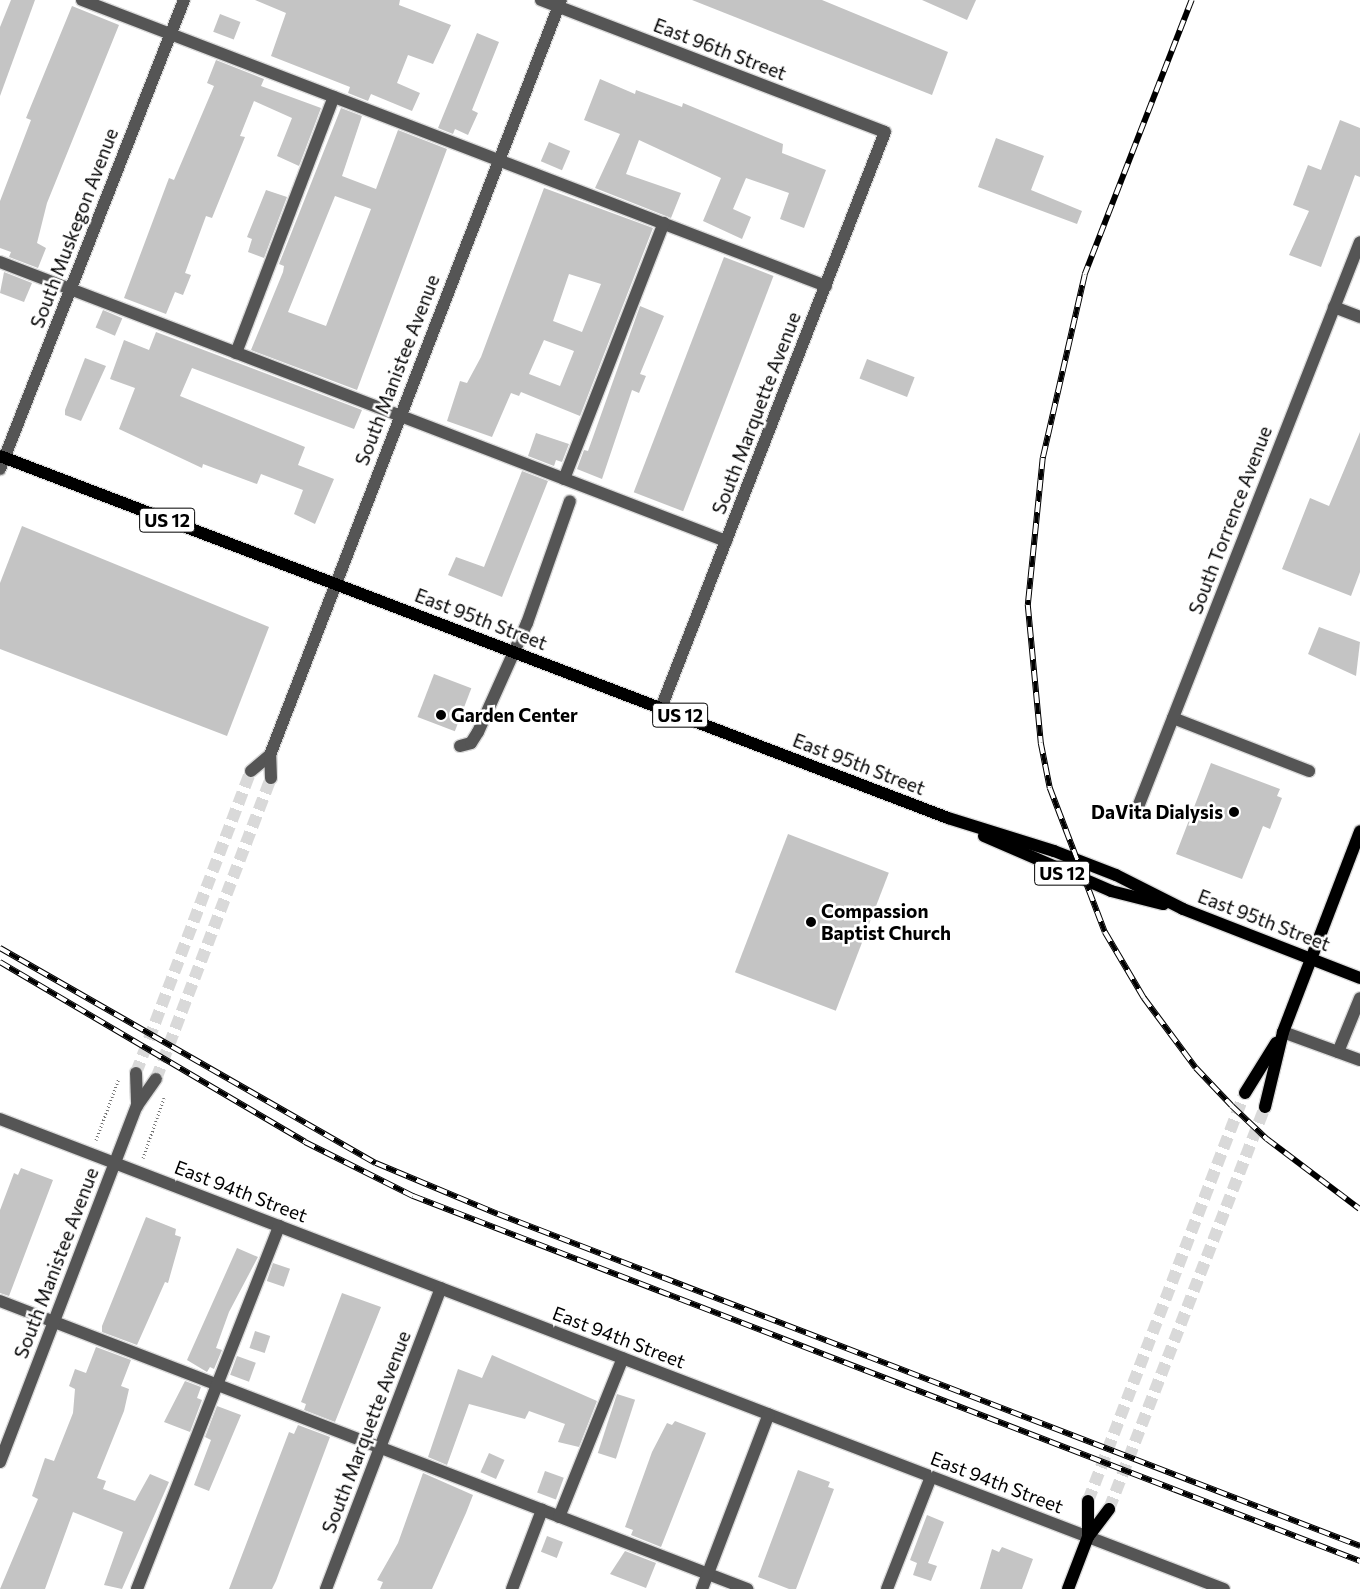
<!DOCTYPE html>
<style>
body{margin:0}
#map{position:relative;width:1360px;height:1589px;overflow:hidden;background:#fff;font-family:Commissioner,sans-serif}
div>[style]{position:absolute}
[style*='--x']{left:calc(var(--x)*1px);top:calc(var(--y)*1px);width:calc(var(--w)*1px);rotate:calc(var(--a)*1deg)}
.building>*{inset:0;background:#c4c4c4;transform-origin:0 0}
.minor-tunnel>*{height:12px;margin-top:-6px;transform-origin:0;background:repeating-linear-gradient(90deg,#d9d9d9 0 12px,transparent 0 18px)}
.major-tunnel>*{height:12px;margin-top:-6px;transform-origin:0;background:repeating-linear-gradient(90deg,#d9d9d9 0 12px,transparent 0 18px)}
.path>*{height:3px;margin-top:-1.5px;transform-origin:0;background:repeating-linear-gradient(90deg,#777 0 1px,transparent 0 3.5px)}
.roads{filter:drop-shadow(1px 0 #dbdbdb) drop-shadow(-1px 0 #dbdbdb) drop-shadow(0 1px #dbdbdb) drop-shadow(0 -1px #dbdbdb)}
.minor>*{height:12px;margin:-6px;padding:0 6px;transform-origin:6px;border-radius:6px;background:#555}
.major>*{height:12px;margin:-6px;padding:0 6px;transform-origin:6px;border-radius:6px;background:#000}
.rail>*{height:5.5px;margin-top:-2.75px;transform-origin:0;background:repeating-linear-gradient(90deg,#fff 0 11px,#000 0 22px);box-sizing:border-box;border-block:1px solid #000}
.dots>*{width:14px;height:14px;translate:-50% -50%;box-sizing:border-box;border:2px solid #fff;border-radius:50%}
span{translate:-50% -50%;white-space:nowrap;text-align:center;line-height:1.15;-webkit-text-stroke:5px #fff;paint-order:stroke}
.shield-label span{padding:1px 4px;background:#fff;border:1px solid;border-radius:4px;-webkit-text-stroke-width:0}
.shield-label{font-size:18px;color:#000;font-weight:700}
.street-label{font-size:19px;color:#000}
.poi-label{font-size:19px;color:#000;font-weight:700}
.left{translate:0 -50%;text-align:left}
.right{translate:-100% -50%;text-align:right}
</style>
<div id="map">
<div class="building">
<i style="clip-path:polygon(11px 0,35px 0,0 96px,0 27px)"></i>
<i style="clip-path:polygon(255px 0,400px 0,399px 5px,451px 25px,433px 64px,408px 55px,397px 83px,420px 93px,412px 111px,371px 94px,368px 101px,348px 93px,350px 87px,271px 56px,286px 13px)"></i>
<i style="clip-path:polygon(692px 0,822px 0,948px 52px,932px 95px)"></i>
<i style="clip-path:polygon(922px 0,976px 0,967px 20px)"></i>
<i style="clip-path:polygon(72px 6px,119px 25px,47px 203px,37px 243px,46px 248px,38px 268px,9px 257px,11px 252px,0 248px,0 201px,31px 120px,26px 118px)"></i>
<i style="left:220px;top:14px;width:22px;height:19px;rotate:21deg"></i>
<i style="clip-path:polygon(477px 33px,499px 42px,472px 110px,478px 113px,468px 135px,455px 129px,453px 134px,438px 128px)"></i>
<i style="clip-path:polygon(216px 60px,264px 79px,261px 86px,321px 108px,299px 166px,277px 156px,292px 118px,254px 101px,240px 136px,245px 137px,212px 218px,206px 216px,185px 273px,191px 275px,183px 295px,175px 292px,166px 314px,124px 298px,169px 178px,174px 180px,214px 86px,207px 83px)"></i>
<i style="clip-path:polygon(600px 79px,635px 94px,636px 90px,682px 107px,683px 103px,783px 144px,782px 153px,826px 170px,804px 228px,780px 219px,789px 193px,746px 178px,733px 209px,751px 217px,742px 239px,703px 221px,721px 178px,639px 140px,626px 174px,681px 193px,671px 218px,595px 188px,620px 134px,584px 120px)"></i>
<i style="clip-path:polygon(evenodd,341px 108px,362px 116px,342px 176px,376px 189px,398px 130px,447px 149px,357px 390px,251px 350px,283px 272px,284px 266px,279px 264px,341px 108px,335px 196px,371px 209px,326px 326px,288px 312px,335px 196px)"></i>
<i style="clip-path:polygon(1340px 120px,1360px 128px,1360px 177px,1355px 175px,1321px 267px,1289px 255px,1309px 211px,1293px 205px,1308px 165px,1321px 170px)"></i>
<i style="clip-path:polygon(996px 138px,1044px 156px,1031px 190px,1082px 211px,1077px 224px,978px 187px)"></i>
<i style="left:549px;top:142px;width:23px;height:21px;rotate:23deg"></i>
<i style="clip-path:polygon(evenodd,544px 188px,653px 228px,580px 416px,521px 392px,519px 396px,511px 393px,492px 437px,447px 421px,460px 381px,467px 383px,481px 357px,544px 188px,569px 274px,601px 284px,582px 332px,553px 321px,569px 274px,544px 188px,544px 340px,574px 351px,560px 386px,529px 374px,544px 340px)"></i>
<i style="clip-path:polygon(266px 190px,287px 197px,264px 258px,248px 252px,252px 239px,247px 237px)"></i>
<i style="left:724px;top:257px;width:53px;height:252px;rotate:21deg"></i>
<i style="clip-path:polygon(4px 272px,32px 283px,24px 302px,0 293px)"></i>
<i style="clip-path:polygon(640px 306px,664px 316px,640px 374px,646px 376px,639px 393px,632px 390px,602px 479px,577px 469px,584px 450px,588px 451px)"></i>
<i style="left:103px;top:310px;width:21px;height:19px;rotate:23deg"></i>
<i style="clip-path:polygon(156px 332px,362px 410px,354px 429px,192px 368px,180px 396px,305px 447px,298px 465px,334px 479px,315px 524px,294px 514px,303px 490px,261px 474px,257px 484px,203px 464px,202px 468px,119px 429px,135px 388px,110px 379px,124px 340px,149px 350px)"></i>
<i style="clip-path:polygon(85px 358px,106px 366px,81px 421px,65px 415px,65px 410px)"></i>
<i style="left:867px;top:359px;width:51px;height:21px;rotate:21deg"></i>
<i style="clip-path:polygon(1360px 432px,1360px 572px,1351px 596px,1282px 569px,1310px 498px,1329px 506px)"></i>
<i style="clip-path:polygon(536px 433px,569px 444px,562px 462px,556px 460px,554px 466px,528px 456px)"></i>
<i style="clip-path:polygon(522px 471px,548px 481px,502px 597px,448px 575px,456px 557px,484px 567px)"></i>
<i style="clip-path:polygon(22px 526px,269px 627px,227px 736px,0 649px,0 583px)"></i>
<i style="clip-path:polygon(1319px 627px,1360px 642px,1356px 676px,1308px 654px)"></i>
<i style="left:434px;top:674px;width:40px;height:46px;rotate:21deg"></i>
<i style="clip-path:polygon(1211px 763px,1280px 789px,1277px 796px,1282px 798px,1270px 829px,1263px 826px,1242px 879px,1176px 854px)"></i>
<i style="left:788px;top:834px;width:108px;height:148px;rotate:21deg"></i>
<i style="clip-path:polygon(21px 1168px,53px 1180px,9px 1296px,0 1293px,0 1210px,14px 1173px,18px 1175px)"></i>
<i style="clip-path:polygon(146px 1217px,176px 1229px,175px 1235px,181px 1237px,168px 1283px,165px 1282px,137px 1345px,102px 1332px,102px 1326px)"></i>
<i style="clip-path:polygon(237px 1248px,258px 1257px,229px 1312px,216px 1348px,222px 1350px,214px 1369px,210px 1367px,207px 1372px,187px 1360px)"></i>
<i style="left:273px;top:1263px;width:18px;height:19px;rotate:19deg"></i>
<i style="clip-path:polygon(342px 1293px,381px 1307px,335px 1422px,304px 1410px,306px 1404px,301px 1402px)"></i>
<i style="left:255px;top:1331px;width:16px;height:18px;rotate:18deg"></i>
<i style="clip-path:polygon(96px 1347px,131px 1360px,121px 1386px,129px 1389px,124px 1411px,97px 1478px,106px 1481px,103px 1489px,135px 1501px,150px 1474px,169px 1482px,122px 1589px,104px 1585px,123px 1532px,73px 1512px,45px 1589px,0 1589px,38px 1499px,32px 1496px,45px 1458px,54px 1461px,73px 1413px,75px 1389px,69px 1386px,75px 1369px,86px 1373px)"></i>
<i style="clip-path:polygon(492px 1355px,597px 1401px,579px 1447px,558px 1442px,565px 1424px,529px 1411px,525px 1419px,469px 1404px,447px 1465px,428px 1457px,458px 1369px,482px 1378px)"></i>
<i style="left:237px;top:1356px;width:20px;height:20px;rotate:20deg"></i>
<i style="clip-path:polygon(185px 1381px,201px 1387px,197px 1398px,202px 1400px,190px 1432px,164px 1422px)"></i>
<i style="left:617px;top:1394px;width:19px;height:62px;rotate:18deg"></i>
<i style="clip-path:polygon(217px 1406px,241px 1415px,209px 1491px,194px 1485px,211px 1440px,205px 1437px)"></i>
<i style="clip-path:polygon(675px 1421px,706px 1433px,661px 1547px,631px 1535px,633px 1530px,625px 1527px,652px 1452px,667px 1423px,672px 1425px)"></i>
<i style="clip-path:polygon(298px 1425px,330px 1437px,276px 1581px,272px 1589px,229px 1589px,289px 1432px,294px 1434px)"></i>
<i style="left:489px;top:1453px;width:17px;height:21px;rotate:24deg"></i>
<i style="clip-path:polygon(798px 1470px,830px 1482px,828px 1487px,834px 1489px,796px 1589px,789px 1589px,758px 1577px)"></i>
<i style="left:545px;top:1471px;width:20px;height:23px;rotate:20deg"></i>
<i style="clip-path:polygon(423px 1473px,473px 1495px,466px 1513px,432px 1589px,380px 1589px,383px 1582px,377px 1580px,398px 1543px)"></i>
<i style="clip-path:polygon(927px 1515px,944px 1522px,928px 1563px,937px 1566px,931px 1581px,913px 1575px,917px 1563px,910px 1560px)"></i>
<i style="left:547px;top:1536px;width:17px;height:17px;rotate:21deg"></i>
<i style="clip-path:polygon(1002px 1547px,1033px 1559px,1022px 1589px,980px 1589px,992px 1549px,999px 1552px)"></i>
<i style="clip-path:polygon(625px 1551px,656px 1563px,646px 1588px,610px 1574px)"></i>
</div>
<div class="minor-tunnel">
<i style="--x:136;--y:1073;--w:323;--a:-69.2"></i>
<i style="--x:156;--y:1079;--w:322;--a:-69.1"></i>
</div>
<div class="major-tunnel">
<i style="--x:1088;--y:1501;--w:437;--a:-69"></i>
<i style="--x:1109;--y:1509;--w:431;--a:-68.8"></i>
</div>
<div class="path">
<i style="--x:96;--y:1140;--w:66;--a:-69.6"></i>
<i style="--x:143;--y:1158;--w:64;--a:-70.7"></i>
</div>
<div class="roads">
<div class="minor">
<i style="--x:82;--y:0;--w:797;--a:21.03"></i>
<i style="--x:541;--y:0;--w:368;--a:21"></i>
<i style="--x:885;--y:132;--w:618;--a:111.25"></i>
<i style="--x:0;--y:262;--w:778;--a:21.02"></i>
<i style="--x:1334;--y:307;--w:28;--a:21"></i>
<i style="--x:236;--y:353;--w:274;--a:-69.1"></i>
<i style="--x:0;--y:469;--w:504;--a:-68.58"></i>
<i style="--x:564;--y:479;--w:275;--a:-68.7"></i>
<i style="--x:1173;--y:718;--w:146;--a:21.3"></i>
<i style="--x:460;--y:746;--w:11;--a:-15"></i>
<i style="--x:471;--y:743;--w:13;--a:-58"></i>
<i style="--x:478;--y:732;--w:120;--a:-65.8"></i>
<i style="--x:527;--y:623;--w:129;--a:-70.6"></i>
<i style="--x:251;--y:771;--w:25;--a:-40"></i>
<i style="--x:271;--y:778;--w:23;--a:-92"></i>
<i style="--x:270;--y:755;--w:809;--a:-68.92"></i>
<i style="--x:1136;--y:812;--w:612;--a:-68.55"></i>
<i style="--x:1283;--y:1032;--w:82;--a:20"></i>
<i style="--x:1338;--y:1052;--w:58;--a:-67.8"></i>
<i style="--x:136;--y:1073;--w:33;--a:88"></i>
<i style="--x:0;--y:1119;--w:1311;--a:21.01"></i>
<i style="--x:0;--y:1301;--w:801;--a:21.08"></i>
<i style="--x:0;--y:1462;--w:381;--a:-69"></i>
<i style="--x:137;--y:1106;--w:33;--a:-55"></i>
<i style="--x:559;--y:1517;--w:171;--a:-68.1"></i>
<i style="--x:137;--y:1589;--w:390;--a:-68.6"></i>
<i style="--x:326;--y:1589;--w:322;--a:-69.1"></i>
<i style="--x:512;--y:1589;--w:85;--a:-69.2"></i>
<i style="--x:702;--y:1589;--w:187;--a:-69.1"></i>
<i style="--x:887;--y:1589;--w:120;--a:-68.6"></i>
</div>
<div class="major">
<i style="--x:0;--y:456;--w:1015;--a:20.9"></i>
<i style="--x:948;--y:818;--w:111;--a:17.3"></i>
<i style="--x:1054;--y:851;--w:66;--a:21.2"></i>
<i style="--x:1116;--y:875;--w:75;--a:26.9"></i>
<i style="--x:1183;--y:909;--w:190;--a:21.3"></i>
<i style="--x:984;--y:836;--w:138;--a:23.4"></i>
<i style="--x:1111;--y:891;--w:54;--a:14"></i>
<i style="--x:1245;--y:1093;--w:59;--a:-58.2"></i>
<i style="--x:1265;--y:1107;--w:77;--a:-76.5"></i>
<i style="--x:1283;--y:1032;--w:215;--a:-69"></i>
<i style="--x:1088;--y:1501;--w:36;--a:90"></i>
<i style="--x:1068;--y:1589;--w:56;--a:-69"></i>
<i style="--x:1088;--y:1537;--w:35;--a:-53"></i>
</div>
</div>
<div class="rail">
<i style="--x:1192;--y:0;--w:295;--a:111.3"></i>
<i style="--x:1085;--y:275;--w:188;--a:102.9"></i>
<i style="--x:1043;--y:458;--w:148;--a:95.8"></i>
<i style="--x:1028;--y:605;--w:139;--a:84.6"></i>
<i style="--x:1041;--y:743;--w:46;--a:78.7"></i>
<i style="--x:1050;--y:788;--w:154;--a:69.1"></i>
<i style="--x:1105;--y:932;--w:77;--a:59.4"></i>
<i style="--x:1144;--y:998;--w:87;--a:53.4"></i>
<i style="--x:1196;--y:1068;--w:52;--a:46.5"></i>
<i style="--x:1232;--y:1106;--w:48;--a:43.3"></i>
<i style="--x:1267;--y:1139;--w:116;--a:37"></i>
<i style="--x:0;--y:948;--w:433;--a:29.8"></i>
<i style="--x:376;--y:1163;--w:132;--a:22.7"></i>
<i style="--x:498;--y:1214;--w:924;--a:21.06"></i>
<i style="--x:0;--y:962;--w:354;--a:30.5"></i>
<i style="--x:305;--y:1142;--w:121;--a:26.6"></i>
<i style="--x:413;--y:1196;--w:1015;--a:21.08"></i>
</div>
<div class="dots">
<i style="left:441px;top:715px;background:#000"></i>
<i style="left:1234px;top:812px;background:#000"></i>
<i style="left:811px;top:922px;background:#000"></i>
</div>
<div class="shield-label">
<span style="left:167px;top:520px">US 12</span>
<span style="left:680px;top:715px">US 12</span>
<span style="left:1062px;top:873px">US 12</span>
</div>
<div class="street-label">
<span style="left:720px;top:49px;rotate:21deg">East 96th Street</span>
<span style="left:74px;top:228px;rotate:-69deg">South Muskegon Avenue</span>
<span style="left:397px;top:370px;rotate:-69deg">South Manistee Avenue</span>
<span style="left:756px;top:413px;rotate:-69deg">South Marquette Avenue</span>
<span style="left:1230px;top:520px;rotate:-69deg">South Torrence Avenue</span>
<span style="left:481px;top:619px;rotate:21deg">East 95th Street</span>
<span style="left:859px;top:764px;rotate:21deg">East 95th Street</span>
<span style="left:1264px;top:920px;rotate:21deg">East 95th Street</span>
<span style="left:241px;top:1191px;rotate:21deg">East 94th Street</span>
<span style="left:56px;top:1263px;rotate:-69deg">South Manistee Avenue</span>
<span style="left:619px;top:1337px;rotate:21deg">East 94th Street</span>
<span style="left:366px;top:1432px;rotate:-69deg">South Marquette Avenue</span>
<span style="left:997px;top:1482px;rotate:21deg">East 94th Street</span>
</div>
<div class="poi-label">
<span class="left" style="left:451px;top:715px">Garden Center</span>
<span class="right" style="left:1223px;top:812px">DaVita Dialysis</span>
<span class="left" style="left:821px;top:922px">Compassion<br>Baptist Church</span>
</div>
</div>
